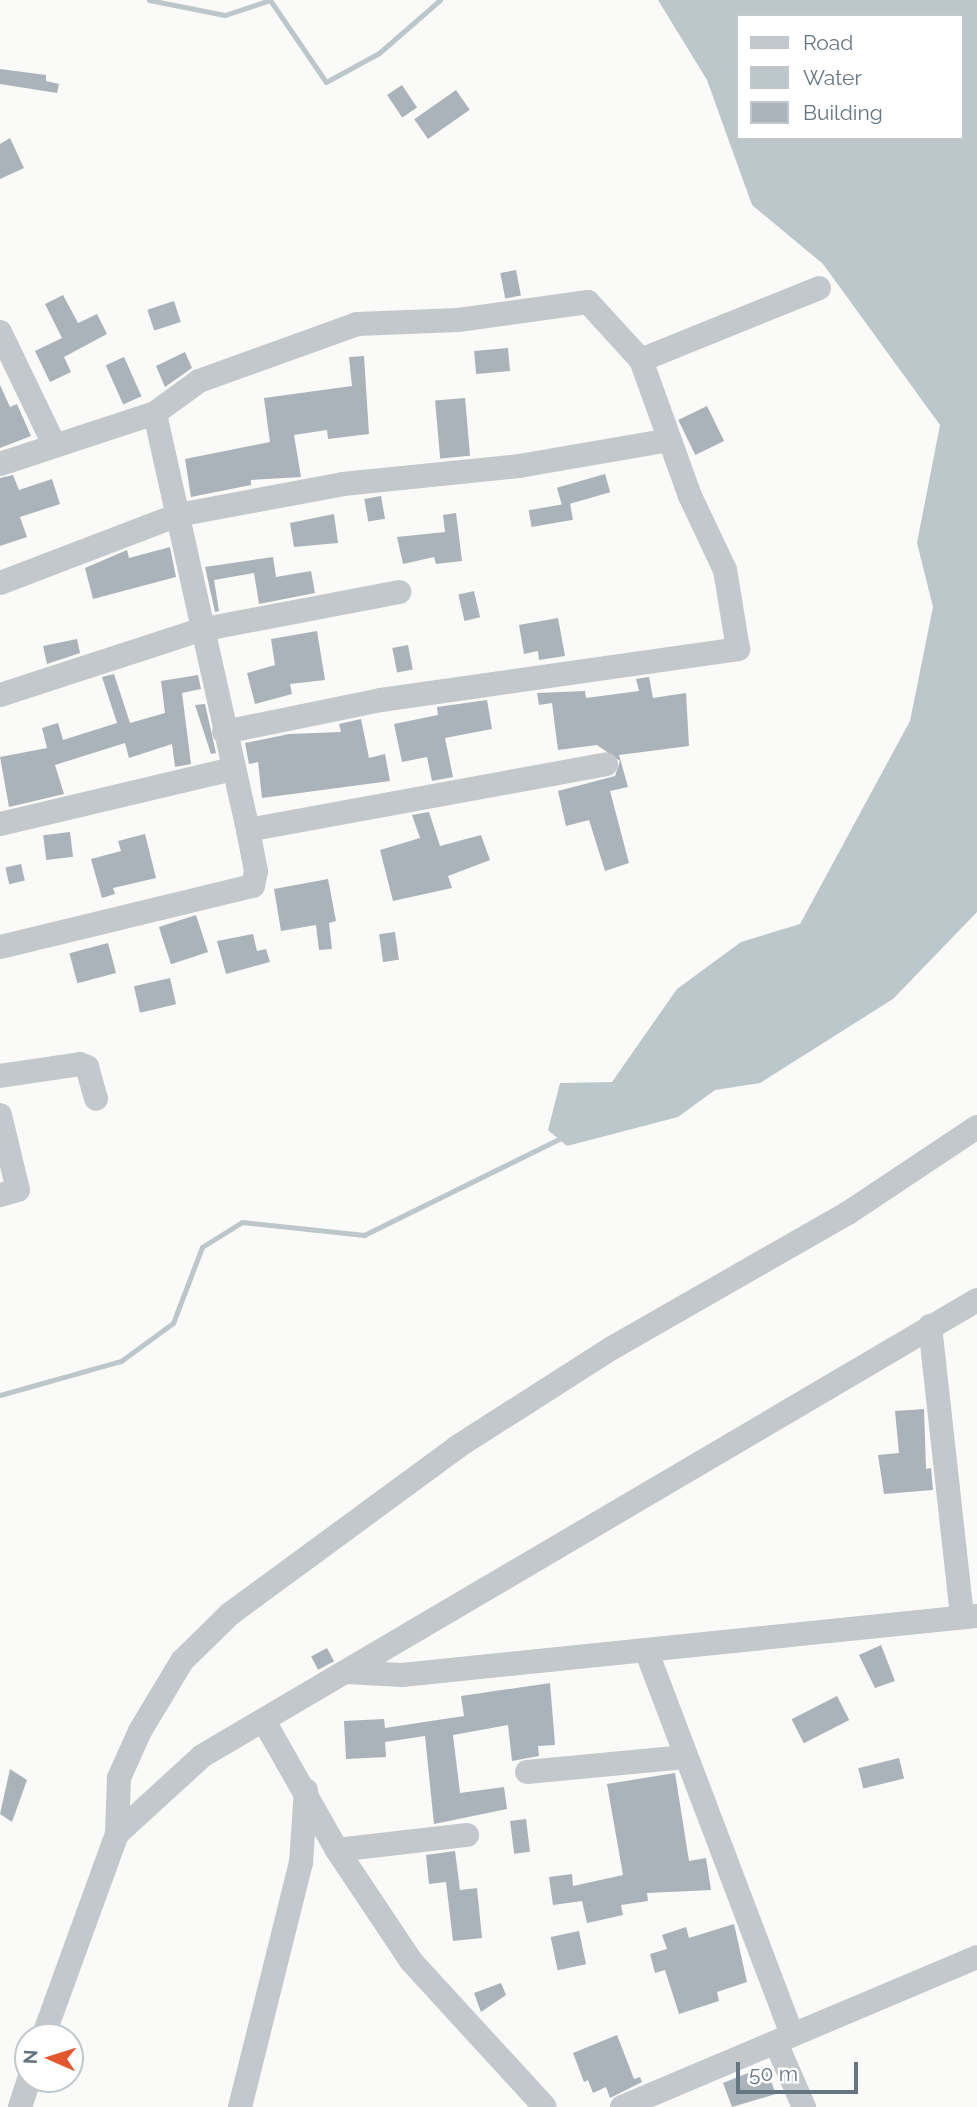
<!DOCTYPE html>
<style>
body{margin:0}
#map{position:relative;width:977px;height:2107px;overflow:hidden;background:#fafaf8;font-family:Raleway,sans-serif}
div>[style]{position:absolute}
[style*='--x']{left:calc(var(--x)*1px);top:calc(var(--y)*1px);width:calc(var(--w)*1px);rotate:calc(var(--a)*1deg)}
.water>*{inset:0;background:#bbc7cb}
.stream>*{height:5px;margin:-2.5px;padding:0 2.5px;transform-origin:2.5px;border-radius:2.5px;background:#bbc7cb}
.building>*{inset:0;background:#aab3b9;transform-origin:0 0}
.minor>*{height:24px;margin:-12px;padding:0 12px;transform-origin:12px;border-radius:12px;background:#c3c8cc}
span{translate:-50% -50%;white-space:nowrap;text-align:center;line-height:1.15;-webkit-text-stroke:7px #fff;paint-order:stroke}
.legend{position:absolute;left:736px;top:14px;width:228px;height:126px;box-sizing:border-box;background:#fff;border:2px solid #c1c8cd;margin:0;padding:9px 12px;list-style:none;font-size:21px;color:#657683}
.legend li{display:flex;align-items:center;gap:14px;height:35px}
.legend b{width:35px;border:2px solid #c1c8cd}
.north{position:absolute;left:14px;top:2023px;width:70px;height:70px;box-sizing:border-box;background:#fff;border:2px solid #c1c8cd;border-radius:50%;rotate:273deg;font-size:19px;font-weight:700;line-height:28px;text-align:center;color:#657683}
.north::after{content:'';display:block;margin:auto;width:24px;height:32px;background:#e4572e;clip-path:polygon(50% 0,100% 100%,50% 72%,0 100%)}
.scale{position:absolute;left:736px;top:2062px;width:122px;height:32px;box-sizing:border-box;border:4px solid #657683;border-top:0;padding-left:9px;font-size:21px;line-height:24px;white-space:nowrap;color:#657683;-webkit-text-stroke:5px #fff;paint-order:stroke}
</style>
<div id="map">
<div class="water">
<i style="clip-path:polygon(evenodd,658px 0,977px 0,977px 912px,893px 999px,760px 1083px,715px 1090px,678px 1117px,567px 1146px,548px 1130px,560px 1083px,612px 1082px,677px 989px,741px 942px,800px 924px,910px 721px,933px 607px,917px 543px,940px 425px,823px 264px,752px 205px,707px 80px,658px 0,737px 16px,961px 16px,961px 138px,737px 138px,737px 16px)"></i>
</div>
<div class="stream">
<i style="--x:149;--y:0;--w:77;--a:11.2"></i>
<i style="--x:225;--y:15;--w:47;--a:-18.4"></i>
<i style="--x:270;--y:0;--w:99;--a:55.7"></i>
<i style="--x:326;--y:82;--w:60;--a:-28.7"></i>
<i style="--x:379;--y:53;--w:81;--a:-41"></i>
<i style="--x:0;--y:1395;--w:126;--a:-15.7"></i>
<i style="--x:121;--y:1361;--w:64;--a:-36.2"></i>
<i style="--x:173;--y:1323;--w:81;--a:-69.1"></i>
<i style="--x:202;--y:1247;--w:47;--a:-32"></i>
<i style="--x:242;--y:1222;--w:123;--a:6.1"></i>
<i style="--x:364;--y:1235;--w:224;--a:-26.2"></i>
</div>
<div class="building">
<i style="clip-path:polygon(0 69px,46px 75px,46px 81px,59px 84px,57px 93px,0 84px)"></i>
<i style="left:402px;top:85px;width:27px;height:18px;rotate:56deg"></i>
<i style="left:456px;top:90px;width:24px;height:51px;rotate:55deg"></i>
<i style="clip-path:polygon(10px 138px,24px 168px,0 179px,0 144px)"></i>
<i style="left:516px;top:270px;width:26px;height:16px;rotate:79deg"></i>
<i style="clip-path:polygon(63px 295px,78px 323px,97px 314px,107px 334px,64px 357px,71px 372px,50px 382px,35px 351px,62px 338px,45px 304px)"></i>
<i style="left:174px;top:301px;width:22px;height:28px;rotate:72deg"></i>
<i style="left:508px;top:348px;width:23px;height:34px;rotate:85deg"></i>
<i style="clip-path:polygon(185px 352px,192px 368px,165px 387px,156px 366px)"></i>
<i style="clip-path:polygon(364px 356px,369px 434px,328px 439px,327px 430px,294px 435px,301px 477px,251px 480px,251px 485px,191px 497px,185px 459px,270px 442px,264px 398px,352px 386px,349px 357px)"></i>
<i style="left:124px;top:357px;width:43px;height:20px;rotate:66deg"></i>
<i style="clip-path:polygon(0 385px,10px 407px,17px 404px,31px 436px,0 448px)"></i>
<i style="left:465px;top:398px;width:58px;height:30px;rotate:85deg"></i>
<i style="left:707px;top:406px;width:39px;height:32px;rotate:64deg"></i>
<i style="left:605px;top:474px;width:19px;height:50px;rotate:74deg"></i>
<i style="clip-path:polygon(13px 475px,19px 490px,52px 479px,60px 504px,20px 517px,27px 537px,0 546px,0 478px)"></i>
<i style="left:381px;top:496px;width:23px;height:17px;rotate:80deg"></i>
<i style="left:570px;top:503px;width:17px;height:42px;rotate:80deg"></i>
<i style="clip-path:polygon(456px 513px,462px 561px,436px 564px,434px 557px,403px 564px,397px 537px,445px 532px,443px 515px)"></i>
<i style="clip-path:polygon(334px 514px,338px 543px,294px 547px,290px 523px)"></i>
<i style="clip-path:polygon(170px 547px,176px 577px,93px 599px,85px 568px,127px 550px,129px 558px)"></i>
<i style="clip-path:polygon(273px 557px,276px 577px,311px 571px,315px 593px,259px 604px,254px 573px,214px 580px,219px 611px,215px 612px,205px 567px)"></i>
<i style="left:474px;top:591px;width:27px;height:16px;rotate:77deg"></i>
<i style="clip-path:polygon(558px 618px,565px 656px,539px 660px,538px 651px,524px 654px,519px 625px)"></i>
<i style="clip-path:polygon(317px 631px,325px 680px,290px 684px,292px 694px,255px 704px,247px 673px,275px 665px,271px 639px)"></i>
<i style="clip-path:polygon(77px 639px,80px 653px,47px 664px,43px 646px)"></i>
<i style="left:408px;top:645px;width:25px;height:16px;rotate:79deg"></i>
<i style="clip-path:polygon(114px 674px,130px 723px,165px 713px,161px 681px,198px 675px,201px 689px,182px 693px,191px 764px,175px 767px,172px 744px,129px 758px,125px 743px,55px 765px,64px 794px,9px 807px,0 757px,47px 748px,42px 728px,58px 723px,63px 740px,117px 723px,102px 677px)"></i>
<i style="clip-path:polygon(649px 677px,653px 698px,686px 693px,689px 746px,619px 755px,628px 787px,610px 791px,629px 863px,605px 871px,589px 820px,566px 826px,558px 791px,615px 776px,620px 761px,597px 745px,558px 750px,552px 703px,539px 705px,537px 693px,585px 691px,586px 698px,639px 691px,636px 679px)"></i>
<i style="clip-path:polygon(487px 700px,492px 729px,445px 738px,453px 777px,432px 781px,427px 757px,402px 762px,394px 724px,438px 715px,437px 707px)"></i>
<i style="clip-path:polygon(205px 704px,216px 753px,211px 754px,195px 705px)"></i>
<i style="clip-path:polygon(361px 719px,369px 758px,385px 754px,390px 781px,262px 798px,258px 762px,249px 764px,245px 743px,289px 734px,341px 732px,339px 724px)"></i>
<i style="clip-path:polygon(429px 812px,440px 846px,481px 835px,490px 860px,448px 876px,452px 888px,393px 901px,380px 850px,420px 838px,412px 815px)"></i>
<i style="left:70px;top:832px;width:25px;height:27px;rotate:83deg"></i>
<i style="clip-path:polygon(145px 834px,156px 878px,113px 888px,115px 894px,102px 898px,91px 859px,121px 851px,118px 841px)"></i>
<i style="left:21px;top:864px;width:17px;height:16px;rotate:77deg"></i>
<i style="clip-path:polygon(328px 879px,336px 921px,329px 923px,332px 949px,319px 950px,316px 925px,281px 931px,274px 889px)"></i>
<i style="left:196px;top:915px;width:39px;height:39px;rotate:72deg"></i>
<i style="left:395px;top:932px;width:28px;height:16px;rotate:82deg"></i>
<i style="clip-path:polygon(253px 934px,257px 951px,266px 949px,270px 962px,226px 974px,217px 941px)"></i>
<i style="left:108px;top:943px;width:31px;height:40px;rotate:75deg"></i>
<i style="left:170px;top:978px;width:27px;height:37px;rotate:77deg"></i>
<i style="clip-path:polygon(924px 1409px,926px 1469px,931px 1468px,933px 1490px,884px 1494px,878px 1455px,899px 1453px,895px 1411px)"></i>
<i style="clip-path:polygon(881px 1645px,895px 1681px,875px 1688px,859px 1655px)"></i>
<i style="left:327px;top:1648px;width:15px;height:18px;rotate:62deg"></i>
<i style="clip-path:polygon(550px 1683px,555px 1745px,538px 1746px,539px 1756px,512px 1761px,508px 1725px,453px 1735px,460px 1793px,504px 1787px,507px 1809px,434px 1824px,425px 1736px,385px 1742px,386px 1757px,346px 1759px,344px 1721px,384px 1719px,385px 1728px,464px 1716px,461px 1696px)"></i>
<i style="left:837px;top:1696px;width:27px;height:51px;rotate:63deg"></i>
<i style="left:899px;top:1758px;width:21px;height:42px;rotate:76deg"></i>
<i style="clip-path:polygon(10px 1769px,27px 1780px,12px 1822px,0 1814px)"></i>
<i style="clip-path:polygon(675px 1773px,689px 1861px,706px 1858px,711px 1890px,647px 1893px,648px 1901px,621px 1905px,623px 1915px,587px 1923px,582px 1901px,553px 1905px,549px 1877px,572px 1874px,573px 1886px,623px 1875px,607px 1784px)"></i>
<i style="left:526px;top:1819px;width:33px;height:16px;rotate:83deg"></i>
<i style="clip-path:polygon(455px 1851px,460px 1890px,477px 1888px,482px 1938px,453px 1941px,446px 1882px,429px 1884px,426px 1855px)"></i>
<i style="clip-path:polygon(734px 1924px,747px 1982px,717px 1992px,719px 2001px,679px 2014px,665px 1970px,655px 1973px,650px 1954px,667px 1949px,662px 1935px,686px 1927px,689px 1938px)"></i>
<i style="left:579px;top:1931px;width:34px;height:29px;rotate:78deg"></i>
<i style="clip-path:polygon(501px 1983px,506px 1995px,481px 2012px,474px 1993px)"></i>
<i style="clip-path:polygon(617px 2035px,634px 2079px,640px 2077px,642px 2082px,610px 2098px,606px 2087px,593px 2093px,588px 2080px,584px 2082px,573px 2053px)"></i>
<i style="clip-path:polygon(765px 2066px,776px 2094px,732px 2107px,723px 2083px)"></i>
</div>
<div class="minor">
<i style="--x:0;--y:332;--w:122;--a:64.3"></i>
<i style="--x:0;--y:464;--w:163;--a:-18.2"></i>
<i style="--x:155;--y:413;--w:54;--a:-36"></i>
<i style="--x:199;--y:381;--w:168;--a:-19.8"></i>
<i style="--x:357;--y:324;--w:101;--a:-2.3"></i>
<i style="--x:458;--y:320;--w:131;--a:-7.9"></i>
<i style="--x:588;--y:302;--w:79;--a:47.6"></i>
<i style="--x:0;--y:583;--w:191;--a:-20.9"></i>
<i style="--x:178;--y:515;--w:168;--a:-10.6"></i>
<i style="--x:343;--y:484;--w:177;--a:-5.8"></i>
<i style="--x:519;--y:466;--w:153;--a:-9.8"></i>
<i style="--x:0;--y:695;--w:210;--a:-18"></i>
<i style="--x:200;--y:630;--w:203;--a:-10.8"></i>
<i style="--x:224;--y:732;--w:160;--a:-11.5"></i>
<i style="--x:381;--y:700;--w:361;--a:-8.1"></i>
<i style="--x:738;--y:649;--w:80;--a:-99.3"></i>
<i style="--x:725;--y:570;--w:82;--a:-115.3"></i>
<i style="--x:690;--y:496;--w:145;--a:-109.8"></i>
<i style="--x:641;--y:360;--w:192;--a:-22"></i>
<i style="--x:0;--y:824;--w:239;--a:-13.3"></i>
<i style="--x:248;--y:830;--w:364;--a:-10.4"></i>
<i style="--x:0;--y:947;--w:260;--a:-13.6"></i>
<i style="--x:253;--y:886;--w:15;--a:-79"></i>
<i style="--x:256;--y:871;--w:42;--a:-101"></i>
<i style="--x:248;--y:830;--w:427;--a:-102.6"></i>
<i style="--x:0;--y:1076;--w:81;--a:-8.5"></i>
<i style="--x:80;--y:1064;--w:8;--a:23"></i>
<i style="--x:87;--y:1067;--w:33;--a:74"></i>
<i style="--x:0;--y:1115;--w:77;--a:76.5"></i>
<i style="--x:18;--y:1190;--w:19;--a:164"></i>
<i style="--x:930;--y:1326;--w:292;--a:83.7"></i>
<i style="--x:646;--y:1650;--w:408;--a:69.2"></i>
<i style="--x:346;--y:1672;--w:56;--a:3.1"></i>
<i style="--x:402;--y:1675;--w:578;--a:-5.86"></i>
<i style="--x:264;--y:1721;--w:148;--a:60.5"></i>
<i style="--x:337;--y:1850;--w:133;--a:56.3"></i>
<i style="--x:411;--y:1961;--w:198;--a:47.5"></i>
<i style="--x:527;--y:1772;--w:159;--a:-5.4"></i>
<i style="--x:117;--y:1834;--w:56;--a:-88"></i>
<i style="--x:119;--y:1778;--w:51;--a:-65.9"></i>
<i style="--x:140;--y:1731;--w:82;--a:-59"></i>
<i style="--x:182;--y:1661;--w:67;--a:-44.4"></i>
<i style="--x:230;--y:1614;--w:282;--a:-36.3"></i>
<i style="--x:457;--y:1447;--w:184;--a:-32.6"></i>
<i style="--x:612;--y:1348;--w:272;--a:-29.8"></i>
<i style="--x:848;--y:1213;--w:155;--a:-33.7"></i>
<i style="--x:337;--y:1850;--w:131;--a:-6.6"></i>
<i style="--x:43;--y:2037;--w:216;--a:-70"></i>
<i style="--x:117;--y:1834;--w:115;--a:-42.5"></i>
<i style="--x:202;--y:1756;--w:899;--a:-30.47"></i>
<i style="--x:776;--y:2043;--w:70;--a:66.4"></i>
<i style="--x:20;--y:2107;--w:29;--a:-72"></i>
<i style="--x:240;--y:2107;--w:252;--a:-76"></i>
<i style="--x:301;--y:1863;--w:73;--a:-86.1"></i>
<i style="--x:622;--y:2107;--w:385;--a:-22.9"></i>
</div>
<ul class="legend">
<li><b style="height:9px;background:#c3c8cc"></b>Road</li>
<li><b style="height:19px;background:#bbc7cb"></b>Water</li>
<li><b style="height:19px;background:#aab3b9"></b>Building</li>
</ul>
<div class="north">N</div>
<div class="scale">50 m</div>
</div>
